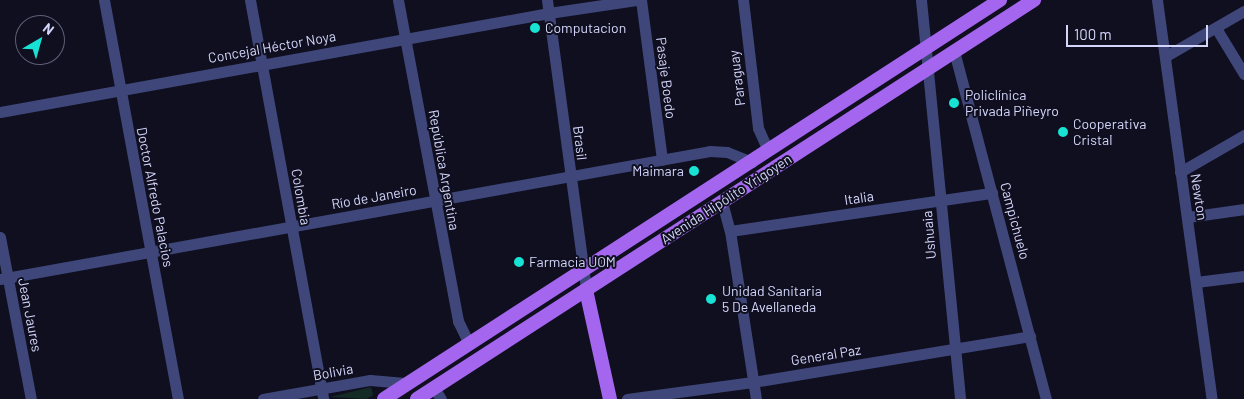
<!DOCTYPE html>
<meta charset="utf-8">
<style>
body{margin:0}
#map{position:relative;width:1244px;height:399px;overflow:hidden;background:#100f20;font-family:Barlow,sans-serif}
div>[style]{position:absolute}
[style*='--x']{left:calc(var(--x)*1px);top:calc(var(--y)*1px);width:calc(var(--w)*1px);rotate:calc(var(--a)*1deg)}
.green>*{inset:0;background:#132a25}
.minor>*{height:11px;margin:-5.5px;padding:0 5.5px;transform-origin:5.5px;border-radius:5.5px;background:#3f477a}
.major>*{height:14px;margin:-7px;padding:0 7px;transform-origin:7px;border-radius:7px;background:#a466ef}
.dots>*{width:14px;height:14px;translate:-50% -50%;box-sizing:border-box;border:2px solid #100f20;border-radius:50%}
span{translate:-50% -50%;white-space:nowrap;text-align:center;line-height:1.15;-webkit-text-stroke:4px #100f20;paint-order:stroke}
.poi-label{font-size:14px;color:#d3d6fa}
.left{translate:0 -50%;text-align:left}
.right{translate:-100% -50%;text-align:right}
.street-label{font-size:14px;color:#d3d6fa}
.north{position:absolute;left:15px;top:15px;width:50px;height:50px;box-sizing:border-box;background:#100f20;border:1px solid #5e5f77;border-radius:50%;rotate:38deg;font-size:14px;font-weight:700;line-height:20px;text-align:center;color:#d3d6fa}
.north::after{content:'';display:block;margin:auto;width:18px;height:22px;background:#18e2d4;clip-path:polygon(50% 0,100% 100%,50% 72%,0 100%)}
.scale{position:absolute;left:1066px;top:25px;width:142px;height:22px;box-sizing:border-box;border:2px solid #d3d6fa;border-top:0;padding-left:6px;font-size:15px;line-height:18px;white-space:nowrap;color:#d3d6fa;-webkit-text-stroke:4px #100f20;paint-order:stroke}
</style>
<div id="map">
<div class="green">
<i style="clip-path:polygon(371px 387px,373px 395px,367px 399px,330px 397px)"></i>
</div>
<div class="minor">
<i style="--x:104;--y:0;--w:406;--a:79.5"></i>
<i style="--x:250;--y:0;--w:406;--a:79.6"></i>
<i style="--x:398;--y:0;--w:327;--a:79.4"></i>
<i style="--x:458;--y:321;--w:25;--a:64"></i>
<i style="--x:547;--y:0;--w:293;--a:82.3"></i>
<i style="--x:641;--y:0;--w:161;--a:82.5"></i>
<i style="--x:743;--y:0;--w:129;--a:83.3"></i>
<i style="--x:758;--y:128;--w:24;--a:66"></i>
<i style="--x:921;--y:0;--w:401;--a:84.4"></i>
<i style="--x:1157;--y:0;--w:403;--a:82.2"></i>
<i style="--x:1216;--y:28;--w:54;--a:58.7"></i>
<i style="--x:954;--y:51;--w:360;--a:75.2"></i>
<i style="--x:1166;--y:56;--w:90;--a:-30"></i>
<i style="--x:0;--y:112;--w:558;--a:-10.22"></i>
<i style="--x:549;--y:13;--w:88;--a:-8.5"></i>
<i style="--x:1180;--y:172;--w:74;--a:-30"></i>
<i style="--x:722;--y:202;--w:30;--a:75"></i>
<i style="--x:730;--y:231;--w:170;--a:81.2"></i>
<i style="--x:1188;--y:217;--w:57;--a:-8.1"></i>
<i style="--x:730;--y:231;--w:265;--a:-8.3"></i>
<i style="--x:0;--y:237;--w:165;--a:79.2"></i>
<i style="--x:0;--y:279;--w:721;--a:-10.22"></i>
<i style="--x:710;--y:151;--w:17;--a:3"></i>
<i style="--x:727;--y:152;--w:27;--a:22"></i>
<i style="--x:1196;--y:282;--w:48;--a:-7.1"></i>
<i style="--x:434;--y:388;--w:13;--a:58"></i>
<i style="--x:263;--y:399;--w:109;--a:-10.1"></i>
<i style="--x:370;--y:380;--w:38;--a:5"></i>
<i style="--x:627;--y:399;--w:127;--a:-7.7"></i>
<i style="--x:753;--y:382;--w:281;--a:-9.4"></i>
</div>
<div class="major">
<i style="--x:586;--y:290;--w:112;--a:77.6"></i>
<i style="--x:384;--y:399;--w:734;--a:-32.93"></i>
<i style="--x:417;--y:399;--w:735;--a:-32.89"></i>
</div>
<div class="dots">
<i style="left:535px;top:28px;background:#18e2d4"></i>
<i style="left:954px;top:103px;background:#18e2d4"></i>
<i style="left:1063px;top:132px;background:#18e2d4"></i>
<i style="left:694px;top:171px;background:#18e2d4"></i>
<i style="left:519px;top:262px;background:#18e2d4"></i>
<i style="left:711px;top:299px;background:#18e2d4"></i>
</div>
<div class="poi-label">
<span class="left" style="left:545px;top:28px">Computacion</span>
<span class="left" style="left:965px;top:103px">Policlínica<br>Privada Piñeyro</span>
<span class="left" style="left:1073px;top:132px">Cooperativa<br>Cristal</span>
<span class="right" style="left:684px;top:171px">Maimara</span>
<span class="left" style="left:529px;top:262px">Farmacia UOM</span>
<span class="left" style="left:722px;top:299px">Unidad Sanitaria<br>5 De Avellaneda</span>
</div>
<div class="street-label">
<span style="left:272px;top:47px;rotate:-10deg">Concejal Héctor Noya</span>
<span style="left:666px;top:78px;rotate:83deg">Pasaje Boedo</span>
<span style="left:737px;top:78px;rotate:-97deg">Paraguay</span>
<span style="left:580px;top:143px;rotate:83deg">Brasil</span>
<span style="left:444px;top:170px;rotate:80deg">República Argentina</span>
<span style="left:155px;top:197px;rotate:79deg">Doctor Alfredo Palacios</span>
<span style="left:301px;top:197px;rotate:80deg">Colombia</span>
<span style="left:374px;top:197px;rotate:-10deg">Río de Janeiro</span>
<span style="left:1199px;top:197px;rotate:81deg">Newton</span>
<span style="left:859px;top:198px;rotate:-8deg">Italia</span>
<span style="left:726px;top:199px;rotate:-33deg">Avenida Hipólito Yrigoyen</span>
<span style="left:1015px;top:221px;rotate:75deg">Campichuelo</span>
<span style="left:929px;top:235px;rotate:-95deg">Ushuaia</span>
<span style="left:30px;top:315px;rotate:79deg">Jean Jaures</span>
<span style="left:826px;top:355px;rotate:-9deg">General Paz</span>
<span style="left:333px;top:372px;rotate:-10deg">Bolivia</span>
</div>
<div class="north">N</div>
<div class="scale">100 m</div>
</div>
